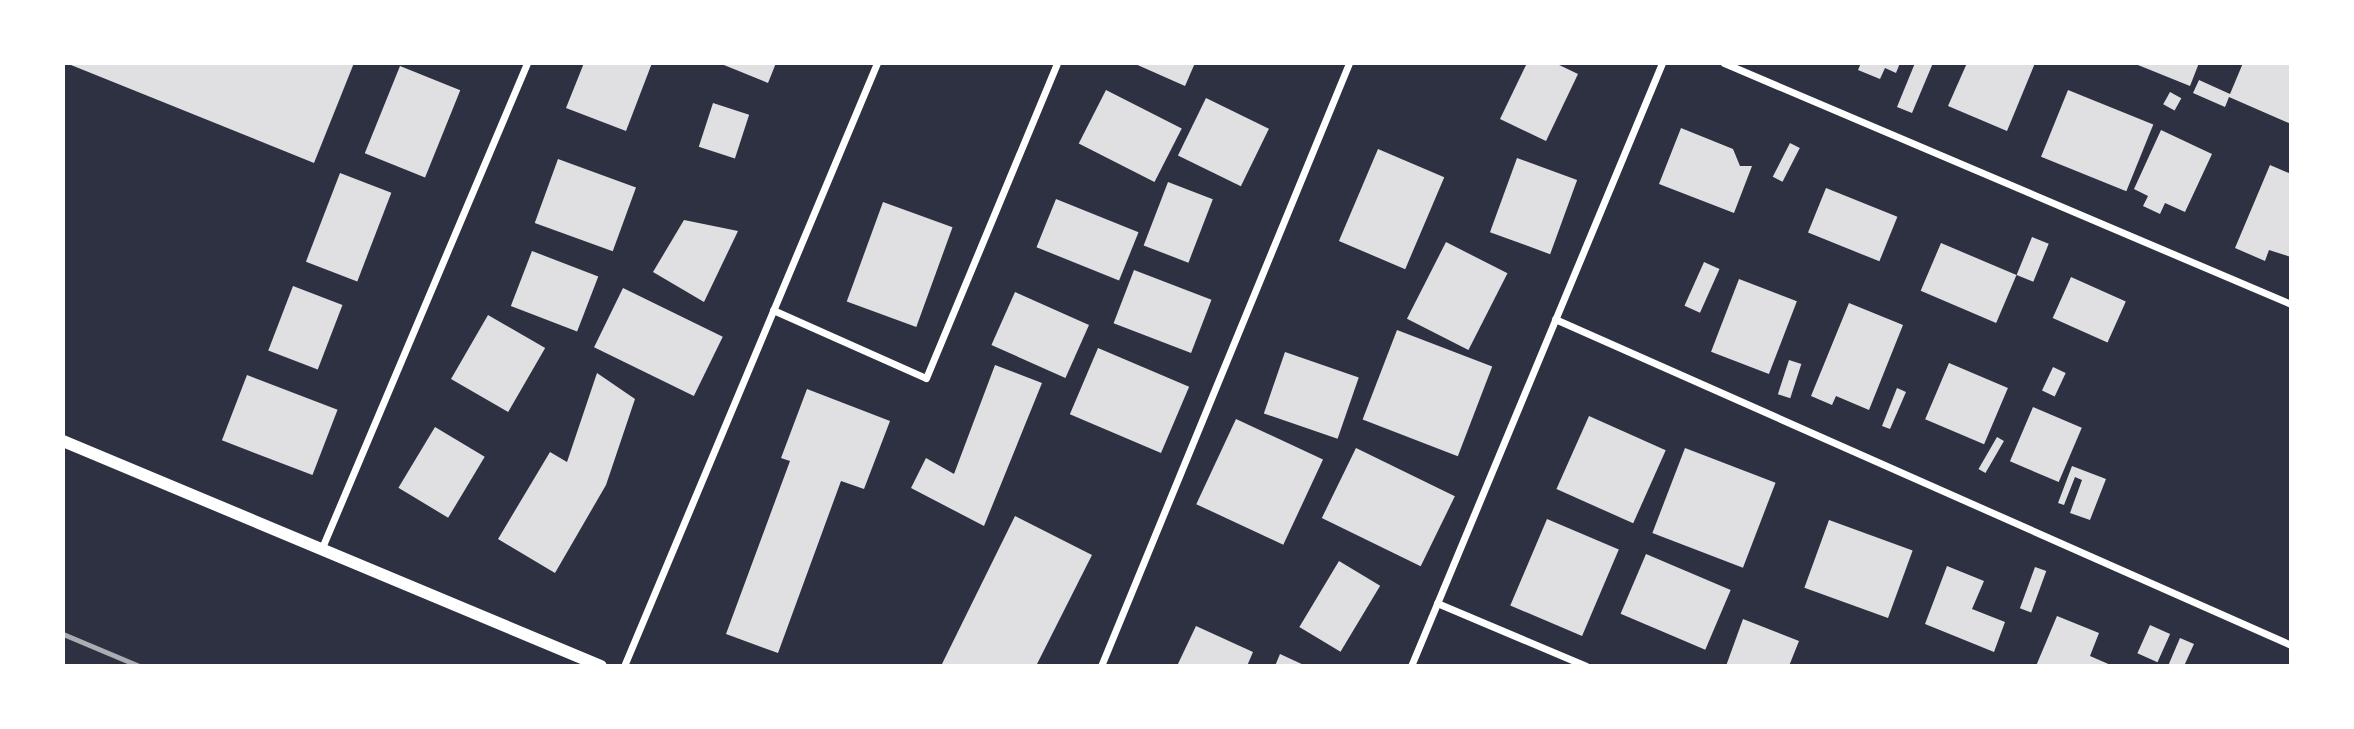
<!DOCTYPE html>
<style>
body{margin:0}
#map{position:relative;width:2354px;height:729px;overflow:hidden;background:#2d3142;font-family:Merriweather,serif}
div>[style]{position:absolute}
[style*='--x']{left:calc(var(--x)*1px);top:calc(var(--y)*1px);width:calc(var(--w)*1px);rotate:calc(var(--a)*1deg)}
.building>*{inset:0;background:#e0e0e3;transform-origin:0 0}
.minor>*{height:7px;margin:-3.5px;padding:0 3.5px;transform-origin:3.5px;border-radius:3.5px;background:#fff}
.tertiary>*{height:12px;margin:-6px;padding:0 6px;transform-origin:6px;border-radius:6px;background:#fff}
.rail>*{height:5px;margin:-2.5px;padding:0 2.5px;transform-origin:2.5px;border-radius:2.5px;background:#abadb3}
span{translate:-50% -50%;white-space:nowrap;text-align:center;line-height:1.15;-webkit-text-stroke:7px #fff;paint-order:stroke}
.frame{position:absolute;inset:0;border:65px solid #fff;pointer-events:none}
</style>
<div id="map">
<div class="building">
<i style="clip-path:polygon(66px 63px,354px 63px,314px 163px)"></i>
<i style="clip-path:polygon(584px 63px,652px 63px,626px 131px,566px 108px)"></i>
<i style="clip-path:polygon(719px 63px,776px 63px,768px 83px)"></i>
<i style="clip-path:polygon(1133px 63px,1195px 63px,1185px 86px)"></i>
<i style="clip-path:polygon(1527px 63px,1555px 63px,1578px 74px,1546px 141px,1500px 119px)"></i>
<i style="clip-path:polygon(1861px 63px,1900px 63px,1896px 73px,1885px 68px,1880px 79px,1858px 70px)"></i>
<i style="clip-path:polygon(1915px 63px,1933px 63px,1912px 113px,1897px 107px)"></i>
<i style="clip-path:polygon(1967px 63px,2035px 63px,2007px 131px,1948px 106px)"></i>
<i style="clip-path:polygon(2133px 63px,2199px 63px,2190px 86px)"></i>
<i style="clip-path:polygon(2243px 63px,2291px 63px,2291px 124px,2229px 97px,2225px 107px,2193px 93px,2199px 80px,2230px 94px)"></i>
<i style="left:400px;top:66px;width:65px;height:94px;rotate:22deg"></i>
<i style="left:1106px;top:90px;width:85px;height:60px;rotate:27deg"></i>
<i style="left:2068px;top:90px;width:92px;height:72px;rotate:22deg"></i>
<i style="left:2170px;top:92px;width:13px;height:14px;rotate:29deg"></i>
<i style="left:1206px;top:98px;width:70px;height:64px;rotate:26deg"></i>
<i style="left:713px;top:103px;width:38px;height:46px;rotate:18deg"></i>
<i style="clip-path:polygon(1681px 128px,1733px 149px,1740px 166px,1752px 166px,1734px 213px,1659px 184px)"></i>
<i style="clip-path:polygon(2161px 130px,2212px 154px,2185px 212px,2165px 203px,2160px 214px,2143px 206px,2148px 196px,2134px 189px)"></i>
<i style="left:1790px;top:143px;width:11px;height:38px;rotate:27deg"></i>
<i style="left:1378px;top:149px;width:72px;height:100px;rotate:23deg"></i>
<i style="left:1517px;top:158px;width:64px;height:79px;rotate:20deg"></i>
<i style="left:558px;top:159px;width:83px;height:68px;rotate:20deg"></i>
<i style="clip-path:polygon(2270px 165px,2291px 174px,2291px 257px,2269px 250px,2265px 261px,2235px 248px)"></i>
<i style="left:340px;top:173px;width:55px;height:95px;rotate:21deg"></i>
<i style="left:1168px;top:182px;width:48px;height:68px;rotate:21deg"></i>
<i style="left:1826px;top:188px;width:77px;height:48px;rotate:22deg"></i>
<i style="left:1056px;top:199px;width:89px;height:52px;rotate:22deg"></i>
<i style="left:883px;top:202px;width:74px;height:106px;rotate:20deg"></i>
<i style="clip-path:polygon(684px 220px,738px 231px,704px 302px,653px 272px)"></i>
<i style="left:2032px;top:237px;width:18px;height:41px;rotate:22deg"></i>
<i style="left:1446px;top:242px;width:69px;height:86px;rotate:27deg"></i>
<i style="left:1941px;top:243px;width:82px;height:52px;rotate:23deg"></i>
<i style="left:532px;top:251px;width:71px;height:59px;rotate:21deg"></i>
<i style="left:1704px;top:262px;width:17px;height:48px;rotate:24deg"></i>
<i style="left:1134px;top:270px;width:83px;height:57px;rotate:21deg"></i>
<i style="left:2071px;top:277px;width:60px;height:45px;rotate:24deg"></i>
<i style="left:1739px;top:279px;width:62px;height:78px;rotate:21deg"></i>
<i style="left:293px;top:286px;width:53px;height:69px;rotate:21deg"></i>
<i style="left:623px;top:288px;width:111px;height:66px;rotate:26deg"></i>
<i style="left:1015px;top:292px;width:81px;height:58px;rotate:24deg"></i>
<i style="clip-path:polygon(1849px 303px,1903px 325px,1869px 410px,1836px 396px,1832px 405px,1811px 396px)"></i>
<i style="left:488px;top:315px;width:66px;height:74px;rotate:30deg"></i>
<i style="left:1397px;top:330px;width:102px;height:96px;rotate:21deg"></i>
<i style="left:1098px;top:348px;width:99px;height:72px;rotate:23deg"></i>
<i style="left:1285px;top:352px;width:78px;height:65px;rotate:19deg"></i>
<i style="left:1789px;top:360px;width:13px;height:36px;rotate:18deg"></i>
<i style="left:1949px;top:363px;width:64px;height:61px;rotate:23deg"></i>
<i style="clip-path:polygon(995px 365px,1042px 383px,984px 526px,911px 488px,926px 458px,954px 474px)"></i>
<i style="left:2053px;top:367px;width:14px;height:26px;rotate:25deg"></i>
<i style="clip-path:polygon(597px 373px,635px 399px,606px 485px,555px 573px,498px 539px,550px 452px,567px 462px)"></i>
<i style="left:247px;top:375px;width:97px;height:70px;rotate:21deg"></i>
<i style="clip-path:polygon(1897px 388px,1906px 392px,1890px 429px,1882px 426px)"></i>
<i style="clip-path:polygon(807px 389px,890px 421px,864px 489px,841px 481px,778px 653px,726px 634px,790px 461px,781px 458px)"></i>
<i style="left:2033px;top:407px;width:53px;height:59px;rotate:23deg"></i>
<i style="left:1589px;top:416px;width:84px;height:80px;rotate:24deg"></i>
<i style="left:1236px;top:419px;width:96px;height:94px;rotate:25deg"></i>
<i style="left:435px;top:427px;width:58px;height:71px;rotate:31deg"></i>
<i style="left:1997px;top:437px;width:8px;height:37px;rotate:30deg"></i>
<i style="left:1356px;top:448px;width:110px;height:78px;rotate:26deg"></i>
<i style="left:1685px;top:448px;width:97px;height:91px;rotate:21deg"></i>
<i style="clip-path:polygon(2072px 466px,2106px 479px,2090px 520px,2070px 513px,2082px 480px,2075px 477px,2064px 505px,2058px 503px)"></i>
<i style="clip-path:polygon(1015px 516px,1092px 555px,1036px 666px,941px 666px)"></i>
<i style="left:1547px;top:519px;width:78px;height:94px;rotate:23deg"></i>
<i style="left:1829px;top:520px;width:89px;height:72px;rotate:20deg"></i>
<i style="left:1646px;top:554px;width:92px;height:65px;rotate:23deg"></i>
<i style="left:1339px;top:561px;width:48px;height:77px;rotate:31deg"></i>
<i style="clip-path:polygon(1947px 566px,1984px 581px,1972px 609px,2005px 622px,1994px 652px,1925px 624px)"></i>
<i style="left:2035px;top:567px;width:12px;height:44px;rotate:20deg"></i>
<i style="clip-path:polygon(2057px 616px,2099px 633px,2090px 656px,2113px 666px,2036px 666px)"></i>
<i style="clip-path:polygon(1743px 619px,1799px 641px,1789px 666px,1726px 666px)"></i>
<i style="left:2150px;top:625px;width:22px;height:31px;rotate:24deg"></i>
<i style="clip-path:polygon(1196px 626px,1253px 652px,1247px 666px,1177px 666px)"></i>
<i style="clip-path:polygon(2180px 638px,2194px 644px,2184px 666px,2168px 666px)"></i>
<i style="clip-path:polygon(1280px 654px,1306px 666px,1275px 666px)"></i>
</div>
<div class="minor">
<i style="--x:1724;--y:63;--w:616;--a:23.03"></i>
<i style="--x:773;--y:310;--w:167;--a:24"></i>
<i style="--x:926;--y:378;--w:341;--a:-67.4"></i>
<i style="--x:1555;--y:319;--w:805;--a:23.89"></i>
<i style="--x:321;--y:550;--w:529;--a:-67.07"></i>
<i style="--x:1437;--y:603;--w:162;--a:22.9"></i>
<i style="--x:624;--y:666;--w:654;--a:-67.24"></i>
<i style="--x:1101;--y:666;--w:652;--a:-67.64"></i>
<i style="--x:1411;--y:666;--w:653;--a:-67.4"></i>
</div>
<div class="tertiary">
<i style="--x:63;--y:441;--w:583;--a:22.7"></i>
</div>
<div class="rail">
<i style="--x:63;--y:634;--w:82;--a:22.8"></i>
</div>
<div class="frame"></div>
</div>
